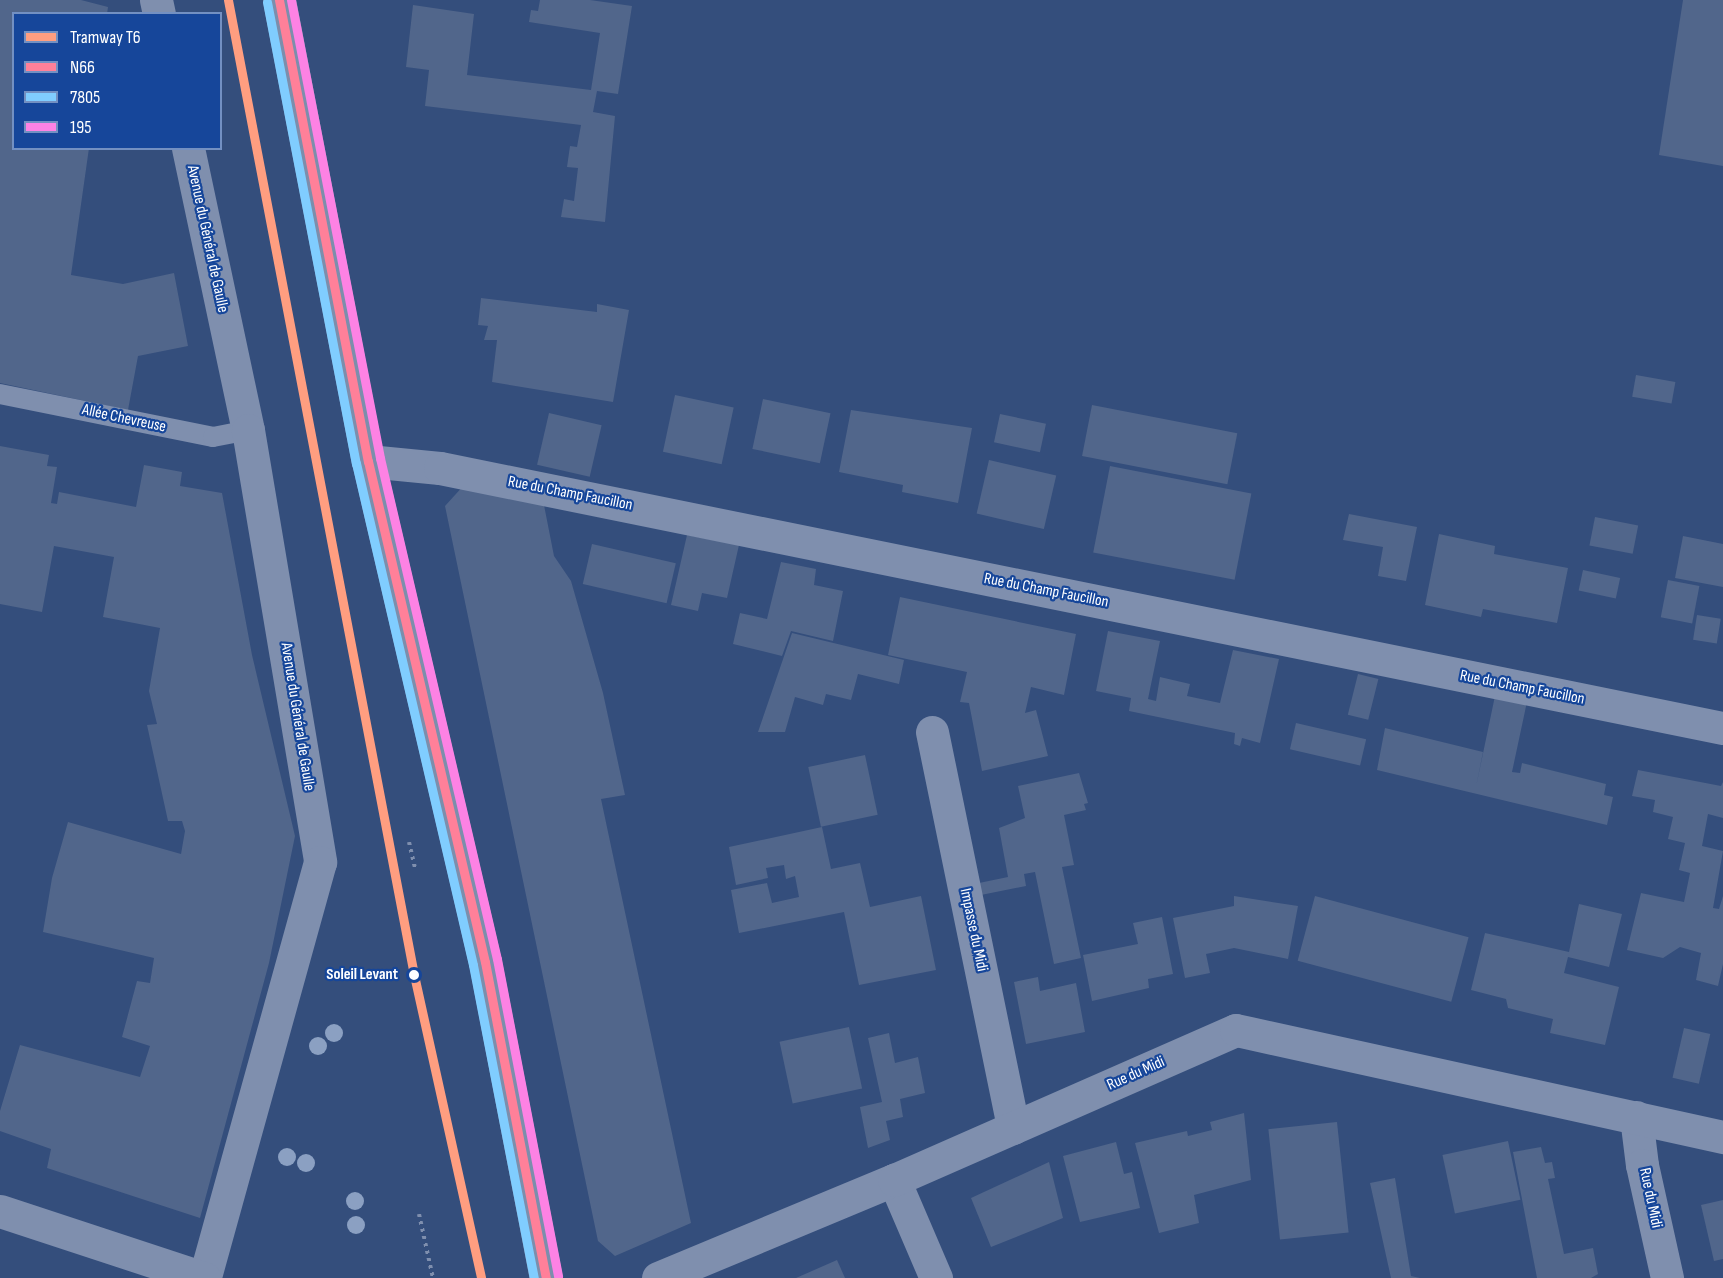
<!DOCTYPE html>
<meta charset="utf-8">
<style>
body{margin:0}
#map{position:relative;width:1723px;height:1278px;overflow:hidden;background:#344e7c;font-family:"Sofia Sans Condensed",sans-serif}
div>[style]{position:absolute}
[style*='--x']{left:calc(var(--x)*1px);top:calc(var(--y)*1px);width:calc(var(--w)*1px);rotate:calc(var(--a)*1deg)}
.building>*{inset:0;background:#51668b;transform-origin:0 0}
.path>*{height:4px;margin-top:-2px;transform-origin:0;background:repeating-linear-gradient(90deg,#7f8fae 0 3px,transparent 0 7.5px)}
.service>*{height:20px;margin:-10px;padding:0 10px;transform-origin:10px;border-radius:10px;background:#7f8fae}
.minor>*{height:33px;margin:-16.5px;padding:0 16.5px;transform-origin:16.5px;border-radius:16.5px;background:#7f8fae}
.tertiary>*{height:33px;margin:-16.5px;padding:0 16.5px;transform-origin:16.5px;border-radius:16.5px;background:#7f8fae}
.primary>*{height:33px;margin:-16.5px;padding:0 16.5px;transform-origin:16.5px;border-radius:16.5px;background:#7c8eac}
.bus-1>*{height:9px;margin:-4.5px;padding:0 4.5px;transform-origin:4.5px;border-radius:4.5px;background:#ff8099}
.bus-2>*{height:9px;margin:-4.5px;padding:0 4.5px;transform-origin:4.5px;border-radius:4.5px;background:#80cdff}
.bus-3>*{height:9px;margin:-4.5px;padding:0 4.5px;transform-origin:4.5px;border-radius:4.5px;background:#fd82e4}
.tram-1>*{height:9px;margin:-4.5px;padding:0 4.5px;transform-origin:4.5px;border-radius:4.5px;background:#ff9e80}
.trees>*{width:18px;height:18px;margin:-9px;border-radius:50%;background:#8ba0c2}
.dots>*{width:16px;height:16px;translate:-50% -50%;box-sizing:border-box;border:3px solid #16469a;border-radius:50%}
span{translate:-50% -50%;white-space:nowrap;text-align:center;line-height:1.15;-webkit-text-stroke:4.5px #16469a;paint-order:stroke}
.street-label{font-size:16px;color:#fff}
.stop-label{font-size:16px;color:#fff;font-weight:700}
.right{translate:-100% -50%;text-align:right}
.legend{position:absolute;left:12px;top:12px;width:210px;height:138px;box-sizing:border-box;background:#16469a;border:2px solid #7390c2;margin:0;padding:8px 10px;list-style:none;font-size:18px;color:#fff}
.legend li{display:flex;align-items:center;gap:12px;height:30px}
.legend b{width:30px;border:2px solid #7390c2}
</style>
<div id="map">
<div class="building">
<i style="clip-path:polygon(0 0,81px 0,108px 7px,107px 14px,14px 14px,14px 148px,89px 148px,71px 275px,123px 284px,174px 273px,188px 346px,138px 356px,128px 410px,0 383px)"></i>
<i style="clip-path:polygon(540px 0,590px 0,632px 6px,618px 94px,597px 91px,593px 112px,615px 116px,605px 222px,561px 217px,564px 199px,574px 201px,578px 168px,567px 167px,570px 146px,577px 147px,581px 125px,425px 106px,429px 70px,406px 67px,413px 5px,474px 14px,467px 75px,591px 90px,600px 33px,529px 22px,531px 10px,538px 11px)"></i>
<i style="clip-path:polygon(1683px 0,1723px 0,1723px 166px,1659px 155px)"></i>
<i style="clip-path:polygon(481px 298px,597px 312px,597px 304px,629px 310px,613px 402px,492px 382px,497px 340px,484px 340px,488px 326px,478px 325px)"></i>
<i style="left:1636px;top:375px;width:40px;height:22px;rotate:10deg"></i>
<i style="left:675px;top:395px;width:60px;height:58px;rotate:12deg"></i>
<i style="left:763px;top:399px;width:69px;height:51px;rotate:12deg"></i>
<i style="left:1092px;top:405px;width:148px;height:52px;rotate:11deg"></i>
<i style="clip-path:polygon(851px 410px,972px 428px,958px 503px,902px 492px,903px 485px,839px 472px)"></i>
<i style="left:549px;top:413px;width:54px;height:53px;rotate:13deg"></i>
<i style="left:1000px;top:414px;width:47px;height:29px;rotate:12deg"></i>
<i style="clip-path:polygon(0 446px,49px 455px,47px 466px,57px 467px,51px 503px,57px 504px,59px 492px,136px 507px,144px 465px,182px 472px,180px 486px,222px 493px,252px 655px,295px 836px,269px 963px,200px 1218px,47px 1168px,51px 1149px,0 1131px,0 1111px,20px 1045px,140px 1077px,150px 1046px,122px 1037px,137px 981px,150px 983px,154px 958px,43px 932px,52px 878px,68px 822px,181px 854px,185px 831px,182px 821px,168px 821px,147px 725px,157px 724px,149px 691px,160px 628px,103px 617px,114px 557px,54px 546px,42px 612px,0 604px)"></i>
<i style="left:989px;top:460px;width:69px;height:55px;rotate:13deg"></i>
<i style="left:1110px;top:466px;width:144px;height:88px;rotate:11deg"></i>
<i style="clip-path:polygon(465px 484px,543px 500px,554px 556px,571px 581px,603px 693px,625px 795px,601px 799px,691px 1223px,615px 1256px,598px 1241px,445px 506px)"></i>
<i style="clip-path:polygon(1349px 514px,1417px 527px,1406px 581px,1378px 576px,1383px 547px,1343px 540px)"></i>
<i style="left:1595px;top:517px;width:44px;height:29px;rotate:11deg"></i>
<i style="clip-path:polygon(1439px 534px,1495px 546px,1494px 554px,1568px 568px,1557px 623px,1483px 609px,1481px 617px,1425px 605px)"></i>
<i style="clip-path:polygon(687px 535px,739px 545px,727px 598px,702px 593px,698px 611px,671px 605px)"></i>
<i style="clip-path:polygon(1683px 536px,1723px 544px,1723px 587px,1675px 578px)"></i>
<i style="left:592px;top:544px;width:86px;height:41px;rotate:13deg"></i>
<i style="clip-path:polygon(781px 562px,816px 569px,814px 585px,843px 591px,833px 641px,791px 631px,782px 656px,733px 644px,740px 613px,767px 619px)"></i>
<i style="left:1583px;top:570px;width:38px;height:21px;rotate:12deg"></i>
<i style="left:1668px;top:580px;width:32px;height:38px;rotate:11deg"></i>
<i style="clip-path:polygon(900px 597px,1076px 634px,1064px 695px,1031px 687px,1025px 713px,1036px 710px,1048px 756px,982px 771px,969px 703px,960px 702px,967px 672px,888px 655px)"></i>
<i style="left:1697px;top:615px;width:24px;height:25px;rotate:9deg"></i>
<i style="clip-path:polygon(1108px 631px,1160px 641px,1148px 699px,1156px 701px,1160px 677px,1190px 684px,1187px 696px,1220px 703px,1233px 650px,1279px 659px,1260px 743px,1242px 738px,1240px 746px,1234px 744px,1235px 733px,1129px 711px,1131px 698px,1096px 691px)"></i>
<i style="clip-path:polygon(792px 633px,904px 660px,899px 684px,858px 674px,851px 700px,826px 694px,823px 705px,795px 697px,785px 732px,758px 732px)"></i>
<i style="left:1358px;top:674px;width:21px;height:42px;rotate:14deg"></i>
<i style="clip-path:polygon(1496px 691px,1528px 697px,1512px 772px,1520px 773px,1522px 763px,1606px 784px,1604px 795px,1613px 797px,1607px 825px,1377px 770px,1385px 728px,1483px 752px,1476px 787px)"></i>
<i style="left:1296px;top:723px;width:72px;height:27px;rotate:13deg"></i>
<i style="left:865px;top:755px;width:61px;height:58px;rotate:78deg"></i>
<i style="clip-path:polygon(1638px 770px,1721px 786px,1723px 782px,1723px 818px,1708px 814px,1702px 846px,1723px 851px,1713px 908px,1719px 909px,1723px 896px,1723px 964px,1718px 986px,1696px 980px,1701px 953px,1680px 947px,1663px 958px,1627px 950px,1641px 893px,1684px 902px,1690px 873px,1679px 870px,1685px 843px,1668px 839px,1673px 817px,1653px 812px,1655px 800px,1632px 796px)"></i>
<i style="clip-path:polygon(1079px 773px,1088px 803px,1084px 804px,1086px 810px,1064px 815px,1074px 865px,1062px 867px,1081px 958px,1054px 964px,1035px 872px,1024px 874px,1026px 886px,981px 895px,979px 883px,1008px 877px,999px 828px,1025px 818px,1018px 786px)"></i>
<i style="clip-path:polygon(822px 827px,831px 869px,860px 863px,870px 907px,921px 896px,936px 970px,859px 985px,844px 912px,739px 933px,731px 890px,767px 883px,772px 903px,799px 897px,795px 876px,786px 879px,784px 865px,766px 868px,768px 878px,736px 885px,729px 847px)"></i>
<i style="clip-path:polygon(1234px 896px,1298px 906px,1288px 959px,1234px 948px,1206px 954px,1210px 973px,1185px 978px,1173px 918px,1234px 906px)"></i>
<i style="left:1315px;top:896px;width:159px;height:67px;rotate:15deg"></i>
<i style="clip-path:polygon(1579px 904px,1622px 914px,1609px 967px,1568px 957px,1564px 973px,1619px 987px,1605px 1045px,1550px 1033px,1553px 1019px,1508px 1008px,1506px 999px,1471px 990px,1485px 933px,1569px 952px)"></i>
<i style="clip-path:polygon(1162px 917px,1173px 974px,1148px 979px,1149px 988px,1092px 1001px,1083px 955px,1138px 944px,1133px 923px)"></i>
<i style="clip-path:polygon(1038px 977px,1040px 991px,1076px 983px,1085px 1032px,1026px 1044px,1014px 982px)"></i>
<i style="left:849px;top:1027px;width:63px;height:71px;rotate:78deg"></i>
<i style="left:1684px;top:1028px;width:27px;height:51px;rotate:13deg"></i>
<i style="clip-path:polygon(889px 1033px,895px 1063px,918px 1057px,925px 1093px,900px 1099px,903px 1117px,886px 1121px,890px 1140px,868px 1148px,860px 1107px,882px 1102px,868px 1038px)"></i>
<i style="clip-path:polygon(1244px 1113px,1251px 1180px,1194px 1195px,1199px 1223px,1159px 1233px,1135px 1143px,1187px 1131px,1188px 1136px,1212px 1130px,1210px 1122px)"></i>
<i style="left:1337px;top:1122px;width:111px;height:69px;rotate:84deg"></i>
<i style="left:1508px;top:1141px;width:60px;height:67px;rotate:78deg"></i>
<i style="clip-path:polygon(1116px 1142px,1124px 1174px,1132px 1172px,1140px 1208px,1080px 1222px,1063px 1156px)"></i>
<i style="clip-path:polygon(1541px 1147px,1545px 1163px,1552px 1162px,1555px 1178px,1548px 1179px,1564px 1254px,1593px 1248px,1598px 1274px,1591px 1278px,1537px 1278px,1513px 1152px)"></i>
<i style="clip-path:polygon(1049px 1162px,1063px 1218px,991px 1247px,971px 1198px)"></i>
<i style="clip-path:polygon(1395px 1178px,1411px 1276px,1420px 1278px,1391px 1278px,1370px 1183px)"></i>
<i style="clip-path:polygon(1723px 1200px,1723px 1259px,1714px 1261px,1701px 1205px)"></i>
<i style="clip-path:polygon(837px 1260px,845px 1278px,796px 1278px)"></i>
</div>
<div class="path">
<i style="--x:409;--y:842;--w:26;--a:77"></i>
<i style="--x:419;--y:1214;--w:66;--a:77.7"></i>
</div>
<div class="service">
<i style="--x:0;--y:394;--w:217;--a:11.4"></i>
<i style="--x:213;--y:437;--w:36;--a:-11"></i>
</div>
<div class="minor">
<i style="--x:156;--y:0;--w:14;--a:78"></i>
<i style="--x:188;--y:148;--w:288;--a:78"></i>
<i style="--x:248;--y:430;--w:438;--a:80.5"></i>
<i style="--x:320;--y:862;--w:432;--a:105.5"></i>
<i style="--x:368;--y:461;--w:72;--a:5.6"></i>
<i style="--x:440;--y:468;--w:1309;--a:11.46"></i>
<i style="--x:932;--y:732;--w:404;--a:78.4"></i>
<i style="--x:1636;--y:1117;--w:48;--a:82.9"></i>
<i style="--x:1642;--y:1165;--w:116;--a:77.5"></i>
<i style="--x:894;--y:1180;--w:107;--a:66.8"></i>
<i style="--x:658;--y:1278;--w:256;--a:-22.6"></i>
<i style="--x:894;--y:1180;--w:373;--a:-23.7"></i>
<i style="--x:1236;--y:1030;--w:499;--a:12.4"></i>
</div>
<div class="tertiary">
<i style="--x:0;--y:1211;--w:215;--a:18.2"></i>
</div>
<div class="primary">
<i style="--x:279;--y:0;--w:470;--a:79.1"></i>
<i style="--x:368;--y:461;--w:514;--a:76.86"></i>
<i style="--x:485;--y:962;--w:322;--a:79.1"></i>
</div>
<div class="bus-1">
<i style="--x:279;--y:0;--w:470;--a:79.1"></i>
<i style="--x:368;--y:461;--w:514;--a:76.86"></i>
<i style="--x:485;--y:962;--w:322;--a:79.1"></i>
</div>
<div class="bus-2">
<i style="--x:267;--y:2;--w:470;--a:79.1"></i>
<i style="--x:356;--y:463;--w:515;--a:76.88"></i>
<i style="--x:473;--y:965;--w:319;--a:79"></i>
</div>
<div class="bus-3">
<i style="--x:291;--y:0;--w:467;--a:79"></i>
<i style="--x:380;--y:458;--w:514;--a:76.86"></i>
<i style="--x:497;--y:959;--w:323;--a:79.1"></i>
</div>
<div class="tram-1">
<i style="--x:228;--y:0;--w:993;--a:79.2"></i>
<i style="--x:414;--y:975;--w:310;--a:77.5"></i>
</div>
<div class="trees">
<i style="left:334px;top:1033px"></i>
<i style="left:318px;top:1046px"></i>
<i style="left:287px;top:1157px"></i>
<i style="left:306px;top:1163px"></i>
<i style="left:355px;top:1201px"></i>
<i style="left:356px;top:1225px"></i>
</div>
<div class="dots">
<i style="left:414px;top:975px;background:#fff"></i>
</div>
<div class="street-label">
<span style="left:207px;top:239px;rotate:78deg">Avenue du Général de Gaulle</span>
<span style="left:124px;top:419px;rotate:12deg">Allée Chevreuse</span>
<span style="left:570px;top:494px;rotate:11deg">Rue du Champ Faucillon</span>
<span style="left:1046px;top:591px;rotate:11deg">Rue du Champ Faucillon</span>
<span style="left:1522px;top:688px;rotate:11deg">Rue du Champ Faucillon</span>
<span style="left:297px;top:717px;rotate:81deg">Avenue du Général de Gaulle</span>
<span style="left:973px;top:930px;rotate:78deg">Impasse du Midi</span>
<span style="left:1136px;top:1074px;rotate:-24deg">Rue du Midi</span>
<span style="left:1650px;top:1198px;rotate:78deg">Rue du Midi</span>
</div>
<div class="stop-label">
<span class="right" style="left:398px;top:975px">Soleil Levant</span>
</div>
<ul class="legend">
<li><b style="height:8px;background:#ff9e80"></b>Tramway T6</li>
<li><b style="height:8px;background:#ff8099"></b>N66</li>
<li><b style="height:8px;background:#80cdff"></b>7805</li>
<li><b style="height:8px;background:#fd82e4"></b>195</li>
</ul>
</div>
